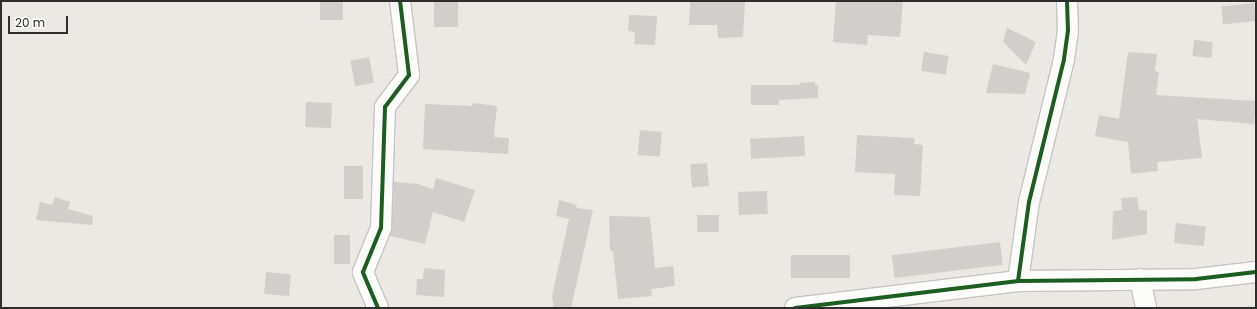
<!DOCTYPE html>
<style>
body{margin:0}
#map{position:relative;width:1257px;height:309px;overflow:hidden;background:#ece8e4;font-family:Poppins,sans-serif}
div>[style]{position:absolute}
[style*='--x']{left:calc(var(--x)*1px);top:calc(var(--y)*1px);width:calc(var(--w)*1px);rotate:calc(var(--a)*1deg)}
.building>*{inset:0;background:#d1cecb;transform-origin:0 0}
.roads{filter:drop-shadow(1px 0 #c5c4c5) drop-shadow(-1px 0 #c5c4c5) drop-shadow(0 1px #c5c4c5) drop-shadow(0 -1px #c5c4c5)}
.minor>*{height:20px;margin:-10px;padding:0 10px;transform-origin:10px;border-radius:10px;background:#fcfcfb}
.cycleway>*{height:4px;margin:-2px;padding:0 2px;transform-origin:2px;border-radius:2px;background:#1b5e20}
span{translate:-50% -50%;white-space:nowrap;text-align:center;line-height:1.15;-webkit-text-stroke:3px #fff;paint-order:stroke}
.frame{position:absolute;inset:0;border:2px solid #2e2e2e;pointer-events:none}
.scale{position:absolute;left:8px;top:16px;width:60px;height:18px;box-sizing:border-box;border:2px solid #2e2e2e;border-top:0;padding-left:5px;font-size:12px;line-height:14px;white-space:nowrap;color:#2e2e2e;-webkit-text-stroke:3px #fff;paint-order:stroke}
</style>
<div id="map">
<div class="building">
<i style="left:320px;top:1px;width:23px;height:19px"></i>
<i style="left:434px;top:1px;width:24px;height:26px"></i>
<i style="clip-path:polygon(690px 1px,745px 1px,743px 37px,718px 38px,717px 25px,689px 25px)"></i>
<i style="clip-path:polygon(836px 1px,903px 1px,900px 37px,868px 35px,867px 45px,833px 42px)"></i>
<i style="left:1254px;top:3px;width:18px;height:33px;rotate:84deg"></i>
<i style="clip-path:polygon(629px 15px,657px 16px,655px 45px,634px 44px,635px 32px,628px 31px)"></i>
<i style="clip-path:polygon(1007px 28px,1036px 42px,1026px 65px,1003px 42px)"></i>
<i style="left:1194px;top:40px;width:19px;height:16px;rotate:6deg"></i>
<i style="left:924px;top:52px;width:25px;height:19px;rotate:9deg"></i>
<i style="clip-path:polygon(1128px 52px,1157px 54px,1155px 71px,1159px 72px,1156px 95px,1256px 101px,1254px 124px,1197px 119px,1202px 158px,1157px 162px,1158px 171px,1131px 174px,1128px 142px,1095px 136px,1099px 115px,1119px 119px)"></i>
<i style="left:369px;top:57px;width:26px;height:19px;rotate:79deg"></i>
<i style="clip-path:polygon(993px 64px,1030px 73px,1025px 94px,986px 93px)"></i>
<i style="clip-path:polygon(815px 82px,815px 85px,818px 85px,818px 98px,779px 100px,779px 105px,751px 105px,751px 85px,800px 85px,799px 83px)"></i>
<i style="left:306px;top:102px;width:26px;height:25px;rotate:2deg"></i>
<i style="clip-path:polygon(473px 103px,497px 106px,494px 137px,509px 138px,508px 154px,423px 149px,425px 104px,472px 106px)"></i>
<i style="left:640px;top:130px;width:22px;height:25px;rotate:5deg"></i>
<i style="clip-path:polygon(857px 135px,915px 138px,914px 144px,923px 145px,920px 196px,894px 195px,895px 174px,855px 172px)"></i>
<i style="left:804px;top:136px;width:20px;height:54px;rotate:87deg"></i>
<i style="left:707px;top:163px;width:23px;height:17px;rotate:85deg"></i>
<i style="left:344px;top:166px;width:19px;height:33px"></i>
<i style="clip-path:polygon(436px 178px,475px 190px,464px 222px,433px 212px,425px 244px,390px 236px,392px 228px,394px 182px,418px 184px,433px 189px)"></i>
<i style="left:767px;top:191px;width:23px;height:29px;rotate:88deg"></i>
<i style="clip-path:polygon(55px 197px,70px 202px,68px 209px,93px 216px,92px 225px,36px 220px,40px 202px,52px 205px)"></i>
<i style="clip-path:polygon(1137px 197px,1139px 210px,1147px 210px,1147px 234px,1112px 240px,1113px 211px,1122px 210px,1121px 198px)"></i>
<i style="clip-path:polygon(559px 200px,577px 205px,576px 208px,593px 210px,571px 308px,554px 308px,552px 296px,569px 219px,556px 216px)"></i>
<i style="left:697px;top:215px;width:22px;height:17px"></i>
<i style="clip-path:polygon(609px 216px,650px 217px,655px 268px,673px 266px,675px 286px,651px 289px,652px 296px,618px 299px,613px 251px,610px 251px)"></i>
<i style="left:1176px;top:223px;width:30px;height:20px;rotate:6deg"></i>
<i style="left:334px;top:235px;width:16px;height:29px"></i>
<i style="left:1000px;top:242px;width:23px;height:109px;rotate:83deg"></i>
<i style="left:791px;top:255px;width:59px;height:23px"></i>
<i style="clip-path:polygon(424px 268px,445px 270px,444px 297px,416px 295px,417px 279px,423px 279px)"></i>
<i style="left:266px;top:272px;width:25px;height:22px;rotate:5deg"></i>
</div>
<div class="roads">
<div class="minor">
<i style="--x:1140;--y:279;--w:30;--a:78"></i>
<i style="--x:1018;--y:281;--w:178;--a:-0.6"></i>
<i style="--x:1196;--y:279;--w:60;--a:-6.7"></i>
<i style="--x:378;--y:308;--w:39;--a:-113"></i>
<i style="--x:363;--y:272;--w:48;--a:-67.8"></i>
<i style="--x:381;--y:228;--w:121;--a:-88.1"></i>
<i style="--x:385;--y:107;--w:40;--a:-53"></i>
<i style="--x:409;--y:75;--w:75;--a:-96.9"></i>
<i style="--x:795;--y:308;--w:225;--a:-6.9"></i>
<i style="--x:1018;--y:281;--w:80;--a:-82.1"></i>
<i style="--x:1029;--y:202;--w:147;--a:-76.2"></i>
<i style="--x:1064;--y:59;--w:29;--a:-82"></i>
<i style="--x:1068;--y:30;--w:29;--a:-92"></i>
</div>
</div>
<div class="cycleway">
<i style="--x:1018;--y:281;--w:178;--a:-0.6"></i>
<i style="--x:1196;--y:279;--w:60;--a:-6.7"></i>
<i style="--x:378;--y:308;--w:39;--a:-113"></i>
<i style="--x:363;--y:272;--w:48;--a:-67.8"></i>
<i style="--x:381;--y:228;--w:121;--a:-88.1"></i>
<i style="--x:385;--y:107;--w:40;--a:-53"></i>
<i style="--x:409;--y:75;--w:75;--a:-96.9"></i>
<i style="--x:795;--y:308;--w:225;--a:-6.9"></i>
<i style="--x:1018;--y:281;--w:80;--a:-82.1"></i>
<i style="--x:1029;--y:202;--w:147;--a:-76.2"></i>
<i style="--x:1064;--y:59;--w:29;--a:-82"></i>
<i style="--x:1068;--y:30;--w:29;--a:-92"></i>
</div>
<div class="frame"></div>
<div class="scale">20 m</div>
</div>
